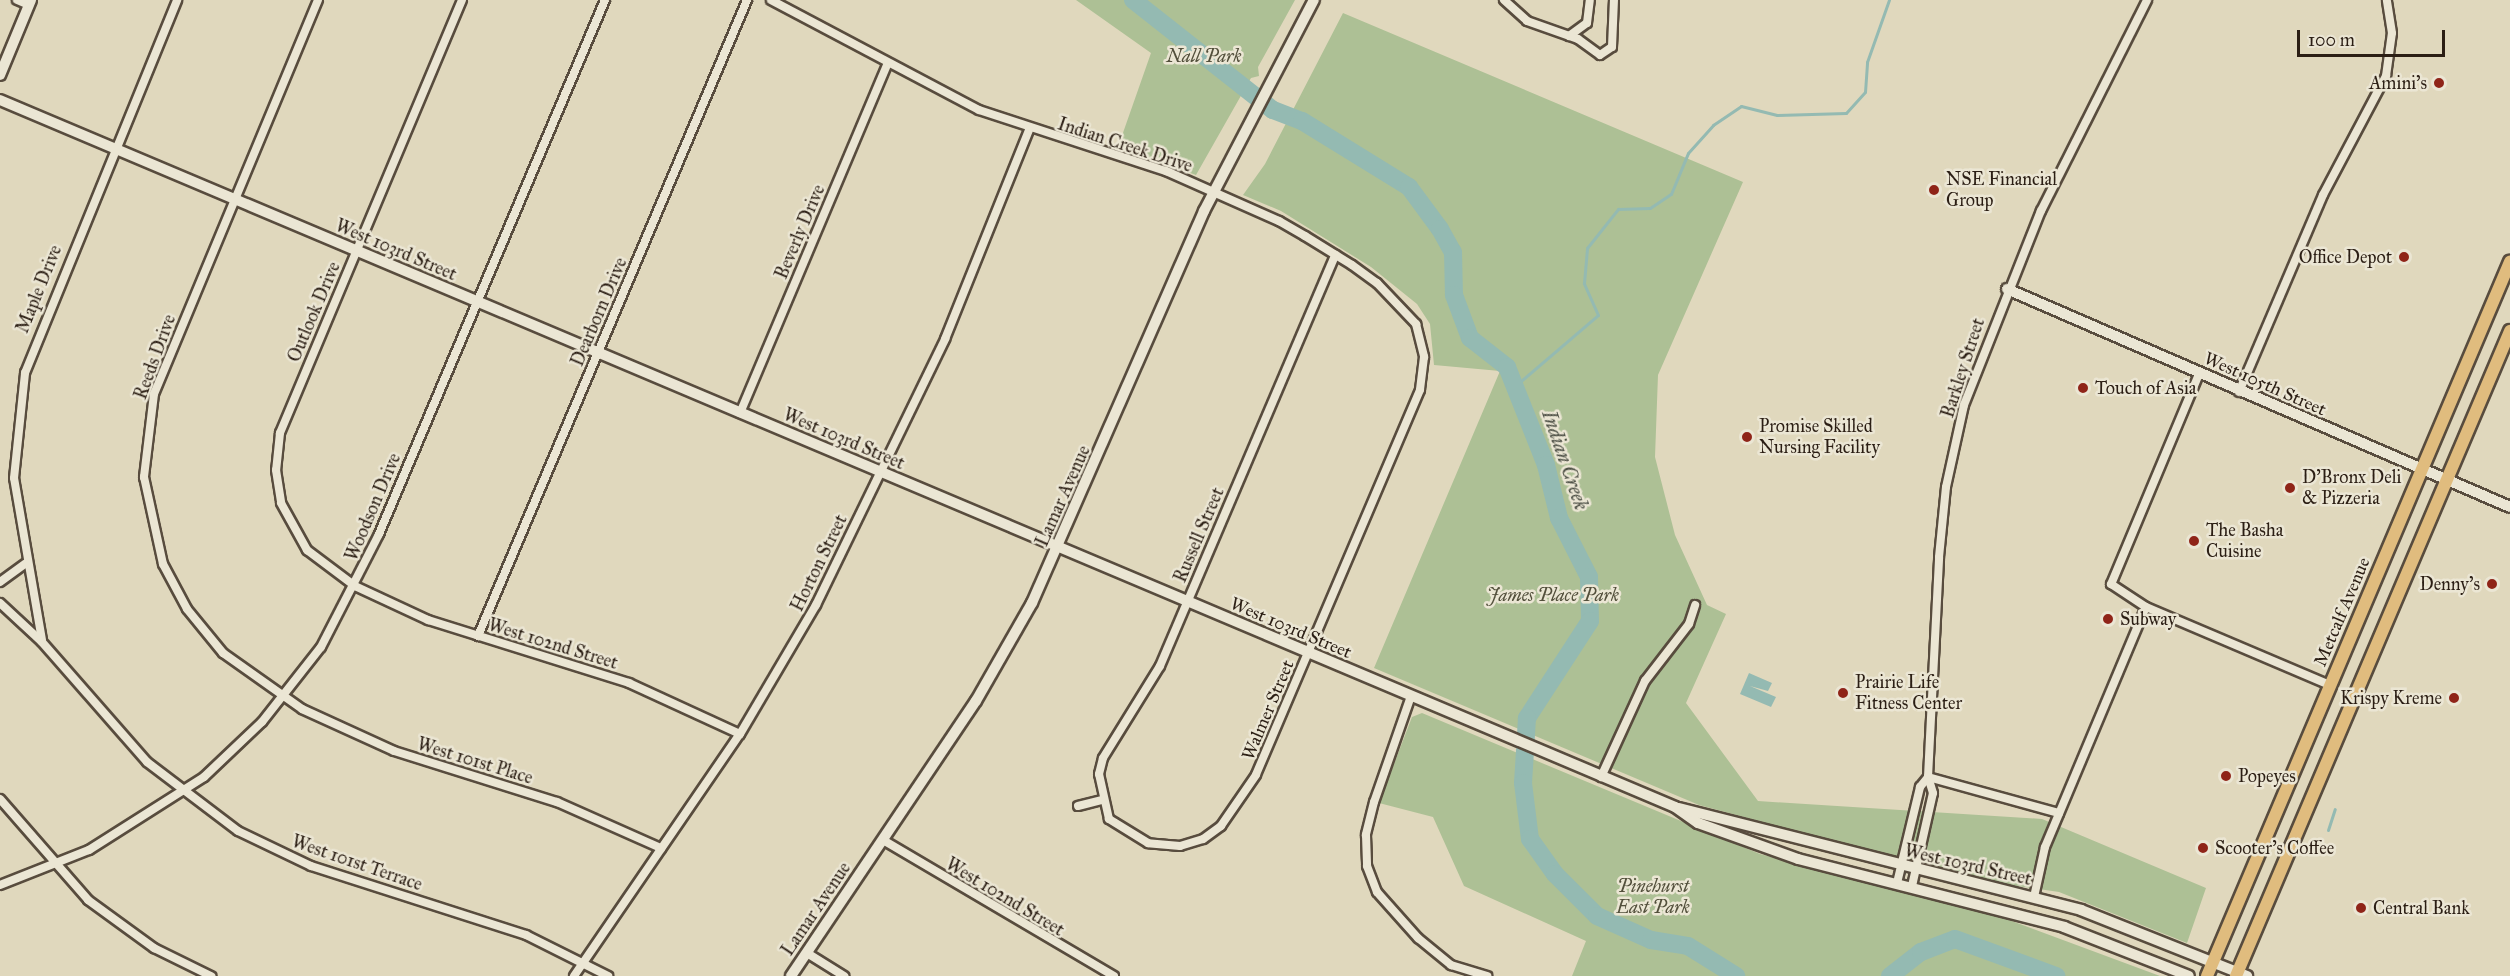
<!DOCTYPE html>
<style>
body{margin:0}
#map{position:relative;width:2510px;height:976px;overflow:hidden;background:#e0d8bd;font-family:"IM FELL Great Primer",serif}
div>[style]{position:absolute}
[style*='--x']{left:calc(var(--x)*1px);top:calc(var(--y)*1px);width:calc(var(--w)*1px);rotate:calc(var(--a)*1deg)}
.green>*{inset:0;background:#adc095}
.water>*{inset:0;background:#94bab2}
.stream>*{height:3px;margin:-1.5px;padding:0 1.5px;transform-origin:1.5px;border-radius:1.5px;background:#94bab2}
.river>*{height:18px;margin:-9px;padding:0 9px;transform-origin:9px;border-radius:9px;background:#94bab2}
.roads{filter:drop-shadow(2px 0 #584c3e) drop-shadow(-2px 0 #584c3e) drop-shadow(0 2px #584c3e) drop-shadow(0 -2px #584c3e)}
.street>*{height:8px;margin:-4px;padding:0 4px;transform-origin:4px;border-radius:4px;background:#ebe6d4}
.secondary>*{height:10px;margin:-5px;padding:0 5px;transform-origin:5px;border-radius:5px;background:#ebe6d4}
.primary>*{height:12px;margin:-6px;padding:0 6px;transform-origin:6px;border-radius:6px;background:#e0bc7e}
.dots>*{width:16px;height:16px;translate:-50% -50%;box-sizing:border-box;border:3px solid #ebe6d4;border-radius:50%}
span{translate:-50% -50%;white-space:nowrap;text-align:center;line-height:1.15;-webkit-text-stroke:5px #ebe6d4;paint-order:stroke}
.park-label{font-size:18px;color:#524f3b;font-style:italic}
.poi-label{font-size:18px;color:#2b1e14}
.right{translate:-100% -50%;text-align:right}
.left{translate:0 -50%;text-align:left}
.street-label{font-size:18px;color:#2b1e14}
.water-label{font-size:20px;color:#4a4d43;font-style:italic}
.scale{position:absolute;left:2297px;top:30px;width:148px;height:27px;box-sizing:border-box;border:3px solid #2b1e14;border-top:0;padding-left:8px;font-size:18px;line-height:21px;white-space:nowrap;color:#2b1e14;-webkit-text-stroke:4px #ebe6d4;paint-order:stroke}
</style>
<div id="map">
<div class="green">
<i style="clip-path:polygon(1076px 0,1295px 0,1258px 67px,1259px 76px,1251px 78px,1196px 175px,1118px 147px,1151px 53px)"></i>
<i style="clip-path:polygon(1343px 13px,1743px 182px,1658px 375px,1655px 457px,1675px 535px,1707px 605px,1726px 614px,1686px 703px,1758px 801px,2042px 819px,2206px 888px,2187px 943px,2059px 892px,1983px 881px,1699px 805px,1374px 668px,1500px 371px,1434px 365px,1430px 324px,1417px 304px,1371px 267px,1281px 211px,1243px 195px,1265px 164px)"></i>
<i style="clip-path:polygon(1422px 713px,1760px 854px,1993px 914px,2160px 976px,1572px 976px,1586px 941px,1464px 886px,1433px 817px,1379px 803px,1412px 717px)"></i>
</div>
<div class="water">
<i style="clip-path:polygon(1749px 673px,1772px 683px,1768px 691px,1750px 686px,1776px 697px,1771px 707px,1740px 694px)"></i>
</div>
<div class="stream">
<i style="--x:1515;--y:386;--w:109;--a:-40.5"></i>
<i style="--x:1598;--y:315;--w:35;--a:-114"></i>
<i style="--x:1584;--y:283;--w:35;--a:-85"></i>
<i style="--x:1587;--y:248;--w:50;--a:-51.5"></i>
<i style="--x:1618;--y:209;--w:32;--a:-2"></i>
<i style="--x:1650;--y:208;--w:25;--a:-34"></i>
<i style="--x:1671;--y:194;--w:44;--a:-67.5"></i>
<i style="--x:1688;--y:153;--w:38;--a:-48"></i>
<i style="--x:1713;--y:125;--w:34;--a:-34"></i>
<i style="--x:1741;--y:106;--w:37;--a:14"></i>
<i style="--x:1777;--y:115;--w:69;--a:-1.7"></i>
<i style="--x:1846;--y:113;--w:28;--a:-48"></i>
<i style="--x:1865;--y:92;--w:30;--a:-86"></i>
<i style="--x:1867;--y:62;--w:66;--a:-70.5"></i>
<i style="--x:2328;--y:830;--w:22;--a:-72"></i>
</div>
<div class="river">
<i style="--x:1133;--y:0;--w:178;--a:38.2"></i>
<i style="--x:1273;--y:110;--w:31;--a:21"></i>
<i style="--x:1302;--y:121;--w:126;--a:31.7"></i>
<i style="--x:1409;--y:187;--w:52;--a:53.6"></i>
<i style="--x:1440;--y:229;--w:26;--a:61"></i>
<i style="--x:1453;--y:252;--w:43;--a:88.7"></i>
<i style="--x:1454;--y:295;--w:46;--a:69.6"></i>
<i style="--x:1470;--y:338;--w:47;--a:38.1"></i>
<i style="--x:1507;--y:367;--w:105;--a:68.3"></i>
<i style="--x:1546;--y:465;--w:55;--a:76.2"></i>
<i style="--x:1559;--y:518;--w:66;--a:63"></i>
<i style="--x:1589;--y:577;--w:44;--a:88.7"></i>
<i style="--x:1590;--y:621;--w:116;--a:123"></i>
<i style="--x:1527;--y:718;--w:65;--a:93.5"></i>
<i style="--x:1523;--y:783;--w:56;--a:82.9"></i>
<i style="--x:1530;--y:839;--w:43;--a:54.5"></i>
<i style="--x:1555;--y:874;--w:59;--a:45"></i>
<i style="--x:1597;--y:916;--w:59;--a:24"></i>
<i style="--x:1651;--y:940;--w:37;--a:9"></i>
<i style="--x:1688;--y:946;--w:57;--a:32"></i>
<i style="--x:1890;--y:976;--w:39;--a:-38"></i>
<i style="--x:1921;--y:952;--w:36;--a:-21"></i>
<i style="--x:1955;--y:939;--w:108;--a:20.1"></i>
</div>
<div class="roads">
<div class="street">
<i style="--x:17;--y:0;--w:13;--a:23"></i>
<i style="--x:318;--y:0;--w:427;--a:112.6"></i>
<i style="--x:154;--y:394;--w:84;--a:96.9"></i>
<i style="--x:144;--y:477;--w:89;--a:77.7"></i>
<i style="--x:163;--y:564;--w:51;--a:61.9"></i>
<i style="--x:187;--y:609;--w:57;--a:50.7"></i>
<i style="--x:223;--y:653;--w:97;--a:35.3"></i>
<i style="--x:302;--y:709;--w:101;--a:24.5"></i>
<i style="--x:394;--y:751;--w:171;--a:17.4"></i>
<i style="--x:557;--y:802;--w:114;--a:23.9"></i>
<i style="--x:462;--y:0;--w:470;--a:112.8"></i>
<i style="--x:280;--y:433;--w:37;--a:96"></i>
<i style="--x:276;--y:470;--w:33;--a:81"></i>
<i style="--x:281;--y:503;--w:54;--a:61"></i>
<i style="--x:307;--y:550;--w:60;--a:36.9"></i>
<i style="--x:355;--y:586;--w:81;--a:25"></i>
<i style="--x:428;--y:620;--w:211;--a:17.4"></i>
<i style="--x:629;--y:683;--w:122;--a:24.7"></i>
<i style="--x:771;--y:0;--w:235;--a:27.9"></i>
<i style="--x:979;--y:110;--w:197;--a:18.1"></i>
<i style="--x:1166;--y:171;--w:124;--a:23.9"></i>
<i style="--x:1279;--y:221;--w:30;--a:30"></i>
<i style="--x:1305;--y:236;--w:55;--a:31.7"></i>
<i style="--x:1352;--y:265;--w:31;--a:36"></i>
<i style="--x:1377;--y:283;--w:57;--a:46.4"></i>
<i style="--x:1416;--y:324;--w:34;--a:76"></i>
<i style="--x:1424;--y:357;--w:33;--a:97"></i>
<i style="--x:1420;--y:390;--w:418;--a:113.1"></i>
<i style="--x:1256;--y:775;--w:62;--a:124.5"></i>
<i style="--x:1221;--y:826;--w:22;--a:144"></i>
<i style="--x:1203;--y:839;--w:24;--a:163"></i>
<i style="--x:1180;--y:846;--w:32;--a:-175"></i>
<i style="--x:1148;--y:843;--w:46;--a:-148.4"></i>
<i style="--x:1109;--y:819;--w:46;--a:-102.5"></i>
<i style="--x:1099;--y:774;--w:16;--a:-76"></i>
<i style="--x:1103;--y:758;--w:108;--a:-58.2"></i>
<i style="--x:1160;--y:666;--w:447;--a:-66.9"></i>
<i style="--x:1504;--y:0;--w:31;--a:42"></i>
<i style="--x:1527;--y:21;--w:54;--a:19.4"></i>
<i style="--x:1578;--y:39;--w:27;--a:36"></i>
<i style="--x:1600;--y:55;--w:14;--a:-34"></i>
<i style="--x:1612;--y:47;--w:47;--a:-87.6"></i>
<i style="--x:1569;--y:36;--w:22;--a:-36"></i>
<i style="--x:1587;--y:23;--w:23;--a:-83"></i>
<i style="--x:2199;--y:374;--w:228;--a:112.7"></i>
<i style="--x:2111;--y:584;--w:42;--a:33.3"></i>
<i style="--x:2146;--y:607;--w:200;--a:23"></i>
<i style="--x:2239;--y:392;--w:214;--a:-66.9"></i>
<i style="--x:2323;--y:195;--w:135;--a:-62.1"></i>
<i style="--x:2386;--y:76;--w:43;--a:-82.1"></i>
<i style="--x:2392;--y:33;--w:33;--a:-99"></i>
<i style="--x:740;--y:413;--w:380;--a:-67.1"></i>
<i style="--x:0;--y:582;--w:31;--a:-36"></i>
<i style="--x:0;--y:603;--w:57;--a:42.9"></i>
<i style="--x:42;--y:642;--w:159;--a:48.8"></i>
<i style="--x:147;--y:762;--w:114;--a:37.2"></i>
<i style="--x:238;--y:831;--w:81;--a:25.6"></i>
<i style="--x:311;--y:866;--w:226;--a:17.8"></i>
<i style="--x:526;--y:935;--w:92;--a:26.6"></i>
<i style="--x:478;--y:636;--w:691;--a:-67.07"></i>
<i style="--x:42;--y:640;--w:164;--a:-99.8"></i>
<i style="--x:14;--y:478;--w:106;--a:-84"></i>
<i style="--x:25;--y:373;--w:403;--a:-67.8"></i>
<i style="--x:1411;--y:696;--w:112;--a:109.2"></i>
<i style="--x:1374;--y:802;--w:34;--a:104"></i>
<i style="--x:1366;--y:835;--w:31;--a:88"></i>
<i style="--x:1367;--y:866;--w:28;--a:69"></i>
<i style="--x:1377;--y:892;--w:62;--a:48.3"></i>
<i style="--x:1418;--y:938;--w:43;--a:39.3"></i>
<i style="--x:1451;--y:965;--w:38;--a:17"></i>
<i style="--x:1601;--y:777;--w:106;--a:-65.4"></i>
<i style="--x:1645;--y:681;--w:72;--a:-52.3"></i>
<i style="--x:1689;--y:624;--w:20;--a:-72"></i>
<i style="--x:1928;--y:777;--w:136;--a:15.4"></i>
<i style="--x:0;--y:799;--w:134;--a:48.9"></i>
<i style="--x:88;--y:900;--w:82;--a:36"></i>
<i style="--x:154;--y:948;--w:64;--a:26.2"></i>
<i style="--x:1078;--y:806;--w:25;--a:-14"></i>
<i style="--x:883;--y:840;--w:268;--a:30.5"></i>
<i style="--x:1897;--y:883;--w:99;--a:-76.5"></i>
<i style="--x:1920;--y:787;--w:13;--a:-51"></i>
<i style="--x:0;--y:885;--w:96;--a:-21.5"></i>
<i style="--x:89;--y:850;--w:136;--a:-32.4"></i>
<i style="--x:204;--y:777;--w:80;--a:-43.5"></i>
<i style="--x:262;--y:722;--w:95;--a:-51.8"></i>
<i style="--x:321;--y:647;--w:127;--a:-62.8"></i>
<i style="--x:379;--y:534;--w:580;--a:-67.06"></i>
<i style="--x:1912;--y:886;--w:95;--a:-77.3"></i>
<i style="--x:1933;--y:793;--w:17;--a:-107"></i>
<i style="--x:1928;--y:777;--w:220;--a:-87.1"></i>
<i style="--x:1939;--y:557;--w:70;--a:-84.3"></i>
<i style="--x:1946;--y:487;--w:84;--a:-77.6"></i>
<i style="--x:1964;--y:405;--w:209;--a:-68.4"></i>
<i style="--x:2041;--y:211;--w:236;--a:-63.3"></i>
<i style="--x:2034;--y:897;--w:51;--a:-77.6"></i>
<i style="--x:2045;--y:847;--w:260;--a:-67.2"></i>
<i style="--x:807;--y:953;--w:44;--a:31.9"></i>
<i style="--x:574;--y:976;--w:293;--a:-55.6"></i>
<i style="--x:740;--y:734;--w:150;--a:-59.5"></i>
<i style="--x:816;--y:605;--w:296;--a:-64.1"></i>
<i style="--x:945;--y:339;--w:225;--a:-68.1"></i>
</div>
<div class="secondary">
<i style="--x:0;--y:75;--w:81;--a:-67.5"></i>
<i style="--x:0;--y:100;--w:1818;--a:22.88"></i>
<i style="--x:1675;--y:807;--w:28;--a:35"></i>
<i style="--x:1698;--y:823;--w:106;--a:19.8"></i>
<i style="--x:1798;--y:859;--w:275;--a:14.3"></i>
<i style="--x:2064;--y:927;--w:134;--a:21.4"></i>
<i style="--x:2007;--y:289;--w:548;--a:23.43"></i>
<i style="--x:1679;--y:808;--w:415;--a:14.2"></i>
<i style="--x:2081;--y:910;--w:179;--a:21.7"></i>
<i style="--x:791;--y:976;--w:331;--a:-56.1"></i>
<i style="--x:976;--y:701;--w:113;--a:-60.3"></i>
<i style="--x:1032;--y:603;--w:428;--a:-66.3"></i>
<i style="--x:1204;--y:211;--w:238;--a:-62.5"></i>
</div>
<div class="primary">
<i style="--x:2207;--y:976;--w:776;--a:-67.01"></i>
<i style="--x:2236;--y:976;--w:701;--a:-66.98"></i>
</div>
</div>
<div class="dots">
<i style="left:2439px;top:83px;background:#8f2418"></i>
<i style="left:1934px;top:190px;background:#8f2418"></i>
<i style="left:2404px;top:257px;background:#8f2418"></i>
<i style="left:2083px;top:388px;background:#8f2418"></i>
<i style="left:1747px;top:437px;background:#8f2418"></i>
<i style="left:2290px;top:488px;background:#8f2418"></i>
<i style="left:2194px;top:541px;background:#8f2418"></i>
<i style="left:2492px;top:584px;background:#8f2418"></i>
<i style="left:2108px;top:619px;background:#8f2418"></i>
<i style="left:1843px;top:693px;background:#8f2418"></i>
<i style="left:2454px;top:698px;background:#8f2418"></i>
<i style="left:2226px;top:776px;background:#8f2418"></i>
<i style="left:2203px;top:848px;background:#8f2418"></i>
<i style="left:2361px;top:908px;background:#8f2418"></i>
</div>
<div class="park-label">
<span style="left:1204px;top:56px">Nall Park</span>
<span style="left:1553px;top:595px">James Place Park</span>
<span style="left:1653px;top:897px">Pinehurst<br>East Park</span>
</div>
<div class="poi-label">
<span class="right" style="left:2427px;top:83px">Amini's</span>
<span class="left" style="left:1946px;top:190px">NSE Financial<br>Group</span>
<span class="right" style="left:2392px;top:257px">Office Depot</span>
<span class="left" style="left:2095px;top:388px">Touch of Asia</span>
<span class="left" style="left:1759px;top:437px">Promise Skilled<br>Nursing Facility</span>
<span class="left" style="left:2302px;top:488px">D'Bronx Deli<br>&amp; Pizzeria</span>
<span class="left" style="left:2206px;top:541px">The Basha<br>Cuisine</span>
<span class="right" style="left:2480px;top:584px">Denny's</span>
<span class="left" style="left:2120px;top:619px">Subway</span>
<span class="left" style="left:1855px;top:693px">Prairie Life<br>Fitness Center</span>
<span class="right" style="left:2442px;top:698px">Krispy Kreme</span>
<span class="left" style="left:2238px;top:776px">Popeyes</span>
<span class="left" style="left:2215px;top:848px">Scooter's Coffee</span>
<span class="left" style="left:2373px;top:908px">Central Bank</span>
</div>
<div class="street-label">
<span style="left:1125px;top:145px;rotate:18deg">Indian Creek Drive</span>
<span style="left:800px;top:232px;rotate:-67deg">Beverly Drive</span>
<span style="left:396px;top:250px;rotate:23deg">West 103rd Street</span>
<span style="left:39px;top:289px;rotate:-68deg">Maple Drive</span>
<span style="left:314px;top:312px;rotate:-67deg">Outlook Drive</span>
<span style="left:599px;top:312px;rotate:-67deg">Dearborn Drive</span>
<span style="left:155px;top:357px;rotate:-70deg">Reeds Drive</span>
<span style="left:1963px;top:368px;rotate:-72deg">Barkley Street</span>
<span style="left:2265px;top:384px;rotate:24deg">West 105th Street</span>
<span style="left:844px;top:439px;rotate:23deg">West 103rd Street</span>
<span style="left:1063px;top:496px;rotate:-66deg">Lamar Avenue</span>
<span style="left:373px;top:507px;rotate:-67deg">Woodson Drive</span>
<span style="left:1199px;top:535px;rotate:-67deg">Russell Street</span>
<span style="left:819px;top:563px;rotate:-64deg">Horton Street</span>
<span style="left:2342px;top:612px;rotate:-67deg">Metcalf Avenue</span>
<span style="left:1291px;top:628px;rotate:23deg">West 103rd Street</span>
<span style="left:553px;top:644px;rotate:17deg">West 102nd Street</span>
<span style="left:1268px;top:710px;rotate:-67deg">Walmer Street</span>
<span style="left:475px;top:761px;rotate:17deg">West 101st Place</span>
<span style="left:357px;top:863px;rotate:19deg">West 101st Terrace</span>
<span style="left:1968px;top:865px;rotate:13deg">West 103rd Street</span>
<span style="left:1005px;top:897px;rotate:31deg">West 102nd Street</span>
<span style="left:816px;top:909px;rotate:-56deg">Lamar Avenue</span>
</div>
<div class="water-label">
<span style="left:1565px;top:460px;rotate:71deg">Indian Creek</span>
</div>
<div class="scale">100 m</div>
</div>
